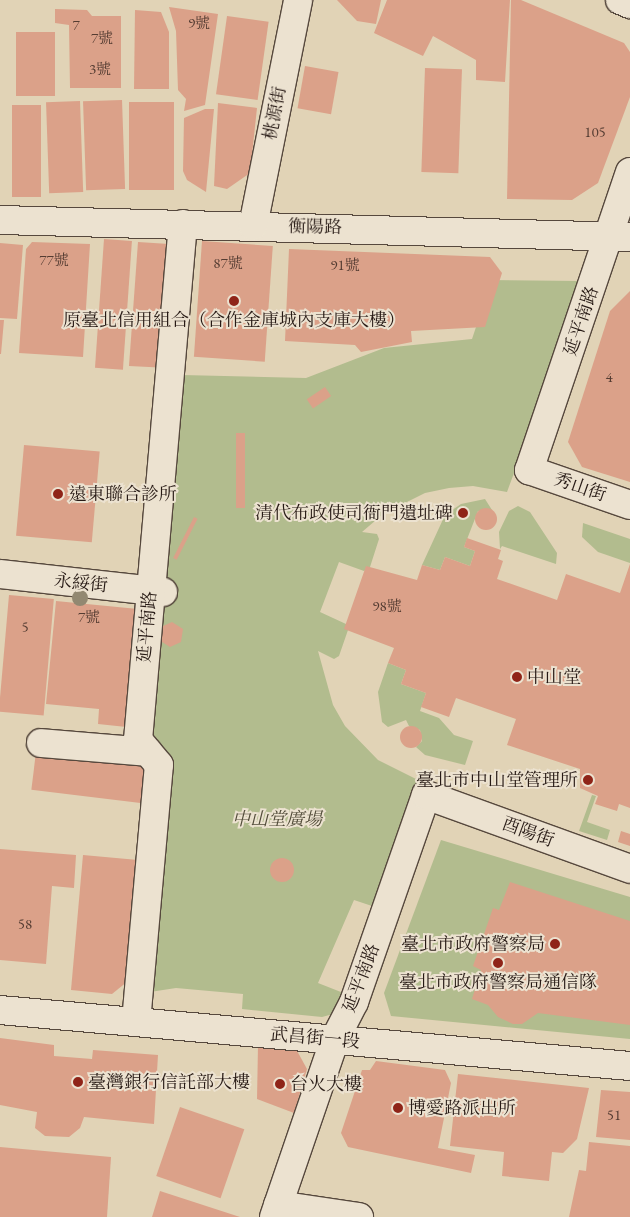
<!DOCTYPE html>
<meta charset="utf-8">
<style>
body{margin:0}
#map{position:relative;width:630px;height:1217px;overflow:hidden;background:#e1d3b6;font-family:"EB Garamond","Noto Serif TC",serif}
div>[style]{position:absolute}
[style*='--x']{left:calc(var(--x)*1px);top:calc(var(--y)*1px);width:calc(var(--w)*1px);rotate:calc(var(--a)*1deg)}
.green>*{inset:0;background:#b2bc8e}
.building>*{inset:0;background:#dba189;transform-origin:0 0}
.round{border-radius:50%}
.roads{filter:drop-shadow(1px 0 #56483d) drop-shadow(-1px 0 #56483d) drop-shadow(0 1px #56483d) drop-shadow(0 -1px #56483d)}
.minor>*{height:28px;margin:-14px;padding:0 14px;transform-origin:14px;border-radius:14px;background:#ece2d0}
.trees>*{width:16px;height:16px;margin:-8px;border-radius:50%;background:#928871}
.dots>*{width:14px;height:14px;translate:-50% -50%;box-sizing:border-box;border:2px solid #ece2d0;border-radius:50%}
span{translate:-50% -50%;white-space:nowrap;text-align:center;line-height:1.15;-webkit-text-stroke:4px #ece2d0;paint-order:stroke}
.number-label{font-size:15px;color:#543c32}
.number-label span{-webkit-text-stroke-width:0}
.street-label{font-size:18px;color:#271a15}
.poi-label{font-size:18px;color:#271a15}
.left{translate:0 -50%;text-align:left}
.right{translate:-100% -50%;text-align:right}
.park-label{font-size:18px;color:#514b39;font-style:italic}
</style>
<div id="map">
<div class="green">
<i style="clip-path:polygon(486px 280px,580px 281px,518px 472px,514px 473px,507px 492px,473px 486px,449px 488px,425px 493px,383px 514px,362px 532px,377px 534px,379px 539px,370px 567px,364px 571px,339px 562px,320px 612px,346px 624px,348px 630px,339px 656px,334px 659px,318px 651px,333px 705px,345px 726px,378px 760px,422px 782px,378px 908px,354px 900px,318px 983px,346px 994px,333px 1014px,322px 1017px,242px 1009px,243px 994px,176px 988px,150px 992px,171px 757px,151px 733px,182px 375px,306px 378px,384px 348px,472px 339px,490px 285px)"></i>
<i style="clip-path:polygon(485px 499px,492px 510px,478px 511px,464px 547px,475px 551px,470px 566px,445px 557px,440px 570px,422px 565px,445px 515px,461px 504px)"></i>
<i style="clip-path:polygon(518px 506px,530px 512px,557px 553px,556px 564px,502px 546px,500px 549px,499px 532px,509px 511px)"></i>
<i style="clip-path:polygon(583px 523px,630px 539px,630px 563px,598px 552px,582px 537px)"></i>
<i style="clip-path:polygon(388px 663px,406px 670px,401px 684px,426px 693px,420px 711px,439px 718px,454px 735px,473px 741px,465px 765px,425px 755px,416px 747px,422px 741px,420px 730px,409px 726px,406px 720px,388px 727px,382px 722px,378px 692px)"></i>
<i style="clip-path:polygon(592px 795px,596px 796px,587px 822px,610px 830px,607px 840px,579px 831px)"></i>
<i style="clip-path:polygon(441px 840px,630px 897px,630px 1039px,391px 1016px,384px 993px)"></i>
</div>
<div class="building">
<i style="clip-path:polygon(337px 0,381px 0,376px 24px,357px 21px)"></i>
<i style="clip-path:polygon(387px 0,510px 0,505px 82px,476px 80px,476px 60px,433px 36px,423px 56px,374px 33px)"></i>
<i style="clip-path:polygon(511px 0,521px 0,624px 43px,630px 52px,630px 97px,598px 183px,572px 200px,507px 199px)"></i>
<i style="clip-path:polygon(169px 7px,218px 14px,205px 105px,184px 111px,186px 99px,178px 90px,176px 31px)"></i>
<i style="clip-path:polygon(55px 9px,87px 10px,92px 16px,121px 16px,121px 88px,70px 88px,69px 25px,55px 23px)"></i>
<i style="clip-path:polygon(135px 10px,161px 12px,169px 32px,169px 89px,134px 89px)"></i>
<i style="left:227px;top:16px;width:42px;height:79px;rotate:8deg"></i>
<i style="left:16px;top:32px;width:39px;height:64px"></i>
<i style="left:305px;top:66px;width:34px;height:43px;rotate:10deg"></i>
<i style="left:425px;top:68px;width:37px;height:104px;rotate:2deg"></i>
<i style="left:122px;top:100px;width:89px;height:39px;rotate:88deg"></i>
<i style="left:80px;top:101px;width:91px;height:34px;rotate:88deg"></i>
<i style="left:129px;top:102px;width:45px;height:88px"></i>
<i style="clip-path:polygon(218px 103px,257px 108px,250px 173px,227px 189px,214px 186px)"></i>
<i style="left:12px;top:105px;width:29px;height:92px"></i>
<i style="clip-path:polygon(205px 109px,214px 109px,206px 192px,187px 180px,183px 171px,184px 118px)"></i>
<i style="left:104px;top:239px;width:28px;height:129px;rotate:4deg"></i>
<i style="left:202px;top:241px;width:71px;height:116px;rotate:4deg"></i>
<i style="clip-path:polygon(32px 242px,90px 244px,83px 357px,19px 353px,26px 249px)"></i>
<i style="clip-path:polygon(138px 242px,169px 244px,169px 368px,129px 366px)"></i>
<i style="clip-path:polygon(0 243px,23px 245px,17px 319px,0 318px)"></i>
<i style="clip-path:polygon(289px 249px,490px 257px,502px 273px,485px 327px,411px 331px,412px 342px,361px 352px,355px 345px,285px 341px)"></i>
<i style="clip-path:polygon(630px 291px,630px 482px,582px 467px,568px 442px,610px 311px)"></i>
<i style="clip-path:polygon(0 320px,4px 320px,1px 354px,0 354px)"></i>
<i style="left:325px;top:387px;width:11px;height:22px;rotate:56deg"></i>
<i style="left:236px;top:433px;width:9px;height:75px"></i>
<i style="left:24px;top:445px;width:76px;height:91px;rotate:5deg"></i>
<i class="round" style="left:475px;top:508px;width:22px;height:22px"></i>
<i style="left:194px;top:517px;width:4px;height:46px;rotate:27deg"></i>
<i style="clip-path:polygon(467px 538px,501px 550px,498px 559px,503px 561px,497px 579px,557px 600px,566px 574px,620px 593px,630px 564px,630px 808px,619px 804px,617px 811px,595px 804px,598px 796px,580px 788px,580px 769px,507px 745px,516px 719px,456px 698px,449px 717px,421px 707px,426px 693px,401px 684px,406px 670px,388px 663px,394px 648px,344px 629px,366px 566px,417px 580px,422px 565px,440px 570px,445px 557px,470px 566px,475px 551px,464px 547px)"></i>
<i style="left:9px;top:595px;width:45px;height:117px;rotate:5deg"></i>
<i style="clip-path:polygon(56px 601px,148px 610px,136px 728px,98px 724px,99px 709px,46px 704px)"></i>
<i style="clip-path:polygon(172px 622px,183px 629px,181px 642px,170px 647px,159px 640px,161px 627px)"></i>
<i class="round" style="left:400px;top:726px;width:22px;height:22px"></i>
<i style="left:36px;top:752px;width:112px;height:38px;rotate:7deg"></i>
<i style="clip-path:polygon(621px 831px,630px 834px,630px 846px,618px 842px)"></i>
<i style="clip-path:polygon(0 849px,76px 855px,74px 888px,52px 886px,46px 964px,0 960px)"></i>
<i style="clip-path:polygon(83px 855px,138px 860px,128px 981px,112px 994px,71px 990px)"></i>
<i class="round" style="left:270px;top:858px;width:24px;height:24px"></i>
<i style="clip-path:polygon(510px 882px,630px 921px,630px 1025px,538px 1013px,522px 1024px,513px 1024px,498px 1017px,488px 1005px,472px 999px,481px 970px,473px 966px,493px 908px,499px 910px)"></i>
<i style="clip-path:polygon(0 1038px,54px 1045px,54px 1056px,92px 1059px,93px 1050px,158px 1055px,154px 1124px,84px 1117px,80px 1128px,69px 1137px,45px 1136px,35px 1128px,37px 1112px,0 1105px)"></i>
<i style="clip-path:polygon(258px 1046px,296px 1049px,307px 1069px,294px 1113px,257px 1099px)"></i>
<i style="clip-path:polygon(376px 1061px,445px 1070px,451px 1083px,438px 1148px,475px 1155px,471px 1173px,348px 1147px,341px 1133px,362px 1070px,370px 1070px)"></i>
<i style="clip-path:polygon(458px 1074px,589px 1088px,577px 1139px,563px 1153px,552px 1152px,549px 1181px,502px 1176px,504px 1152px,450px 1146px)"></i>
<i style="clip-path:polygon(601px 1090px,630px 1092px,630px 1140px,596px 1137px)"></i>
<i style="left:180px;top:1107px;width:68px;height:73px;rotate:19deg"></i>
<i style="clip-path:polygon(589px 1142px,630px 1146px,630px 1217px,569px 1217px,579px 1170px,586px 1171px)"></i>
<i style="clip-path:polygon(0 1147px,111px 1157px,107px 1217px,0 1217px)"></i>
<i style="clip-path:polygon(160px 1191px,240px 1217px,152px 1217px)"></i>
</div>
<div class="roads">
<div class="minor">
<i style="--x:620;--y:0;--w:11;--a:22"></i>
<i style="--x:630;--y:172;--w:315;--a:108.7"></i>
<i style="--x:529;--y:470;--w:107;--a:19.1"></i>
<i style="--x:0;--y:220;--w:630;--a:1.55"></i>
<i style="--x:253;--y:226;--w:230;--a:-78.7"></i>
<i style="--x:0;--y:574;--w:164;--a:6.3"></i>
<i style="--x:41;--y:743;--w:107;--a:4.8"></i>
<i style="--x:0;--y:1010;--w:632;--a:5.08"></i>
<i style="--x:136;--y:1022;--w:258;--a:-84.9"></i>
<i style="--x:159;--y:765;--w:33;--a:-130"></i>
<i style="--x:138;--y:740;--w:518;--a:-85.02"></i>
<i style="--x:278;--y:1205;--w:82;--a:8.4"></i>
<i style="--x:274;--y:1217;--w:188;--a:-71.1"></i>
<i style="--x:335;--y:1039;--w:42;--a:-62.8"></i>
<i style="--x:354;--y:1002;--w:219;--a:-70.8"></i>
<i style="--x:426;--y:795;--w:217;--a:19.9"></i>
</div>
</div>
<div class="trees">
<i style="left:80px;top:598px"></i>
</div>
<div class="dots">
<i style="left:234px;top:301px;background:#8f2418"></i>
<i style="left:58px;top:494px;background:#8f2418"></i>
<i style="left:463px;top:513px;background:#8f2418"></i>
<i style="left:517px;top:677px;background:#8f2418"></i>
<i style="left:588px;top:780px;background:#8f2418"></i>
<i style="left:555px;top:944px;background:#8f2418"></i>
<i style="left:498px;top:963px;background:#8f2418"></i>
<i style="left:78px;top:1082px;background:#8f2418"></i>
<i style="left:280px;top:1084px;background:#8f2418"></i>
<i style="left:398px;top:1108px;background:#8f2418"></i>
</div>
<div class="number-label">
<span style="left:199px;top:23px">9號</span>
<span style="left:76px;top:25px">7</span>
<span style="left:102px;top:38px">7號</span>
<span style="left:100px;top:69px">3號</span>
<span style="left:595px;top:132px">105</span>
<span style="left:54px;top:260px">77號</span>
<span style="left:228px;top:263px">87號</span>
<span style="left:345px;top:265px">91號</span>
<span style="left:609px;top:377px">4</span>
<span style="left:387px;top:606px">98號</span>
<span style="left:89px;top:617px">7號</span>
<span style="left:25px;top:627px">5</span>
<span style="left:25px;top:924px">58</span>
<span style="left:614px;top:1115px">51</span>
</div>
<div class="street-label">
<span style="left:275px;top:113px;rotate:-79deg">桃源街</span>
<span style="left:315px;top:227px;rotate:1deg">衡陽路</span>
<span style="left:581px;top:321px;rotate:-71deg">延平南路</span>
<span style="left:580px;top:487px;rotate:19deg">秀山街</span>
<span style="left:81px;top:583px;rotate:6deg">永綏街</span>
<span style="left:147px;top:627px;rotate:-85deg">延平南路</span>
<span style="left:528px;top:832px;rotate:20deg">酉陽街</span>
<span style="left:361px;top:978px;rotate:-69deg">延平南路</span>
<span style="left:315px;top:1038px;rotate:5deg">武昌街一段</span>
</div>
<div class="poi-label">
<span style="left:234px;top:320px">原臺北信用組合（合作金庫城內支庫大樓）</span>
<span class="left" style="left:69px;top:494px">遠東聯合診所</span>
<span class="right" style="left:453px;top:513px">清代布政使司衙門遺址碑</span>
<span class="left" style="left:527px;top:677px">中山堂</span>
<span class="right" style="left:578px;top:780px">臺北市中山堂管理所</span>
<span class="right" style="left:545px;top:944px">臺北市政府警察局</span>
<span style="left:498px;top:982px">臺北市政府警察局通信隊</span>
<span class="left" style="left:88px;top:1082px">臺灣銀行信託部大樓</span>
<span class="left" style="left:290px;top:1084px">台火大樓</span>
<span class="left" style="left:408px;top:1108px">博愛路派出所</span>
</div>
<div class="park-label">
<span style="left:277px;top:819px">中山堂廣場</span>
</div>
</div>
